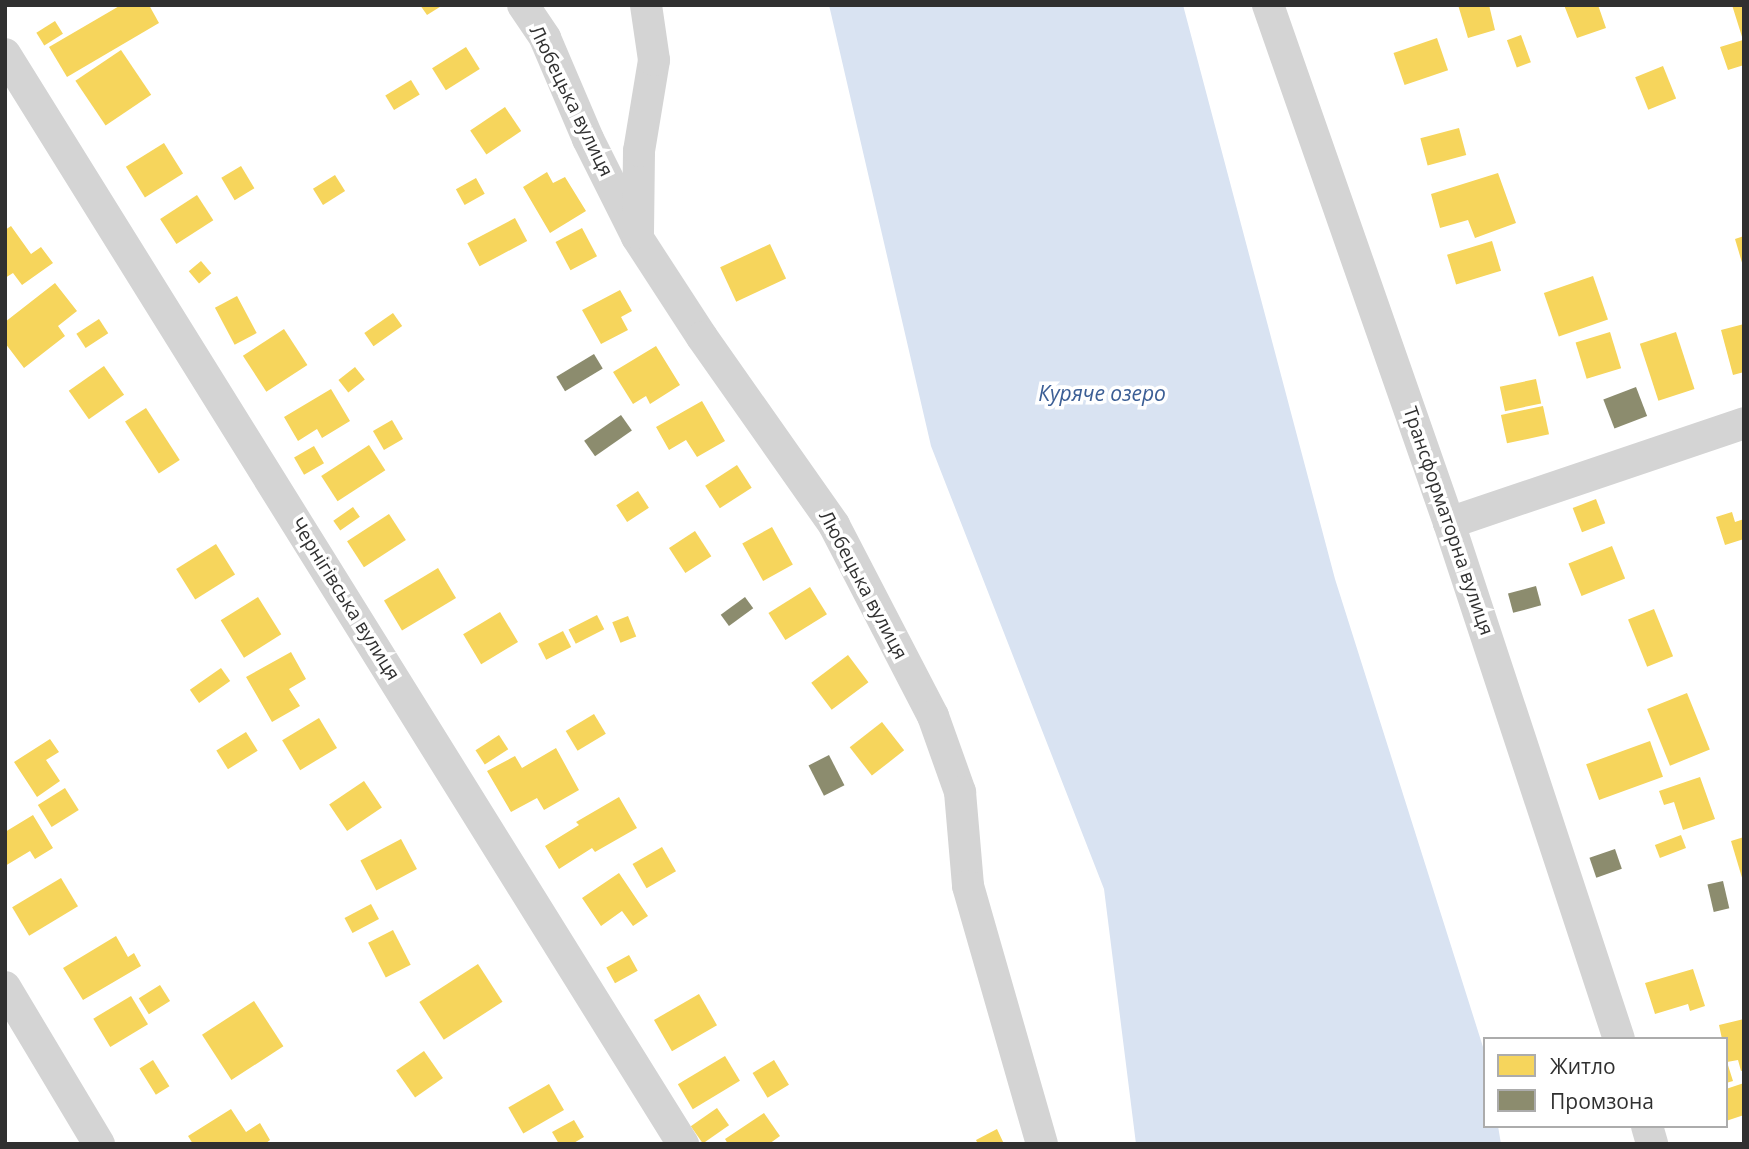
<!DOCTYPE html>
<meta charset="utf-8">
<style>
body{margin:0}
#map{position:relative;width:1749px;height:1149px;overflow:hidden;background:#fff;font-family:"Open Sans",sans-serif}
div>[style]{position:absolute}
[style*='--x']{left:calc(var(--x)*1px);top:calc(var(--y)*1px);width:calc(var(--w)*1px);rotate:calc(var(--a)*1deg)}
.water>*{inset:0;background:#d9e3f2}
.homes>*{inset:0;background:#f6d55c;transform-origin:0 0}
.industry>*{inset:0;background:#8c8c6e;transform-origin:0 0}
.street>*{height:32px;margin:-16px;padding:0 16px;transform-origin:16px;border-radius:16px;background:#d4d4d4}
span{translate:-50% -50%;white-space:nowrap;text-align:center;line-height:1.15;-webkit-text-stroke:7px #fff;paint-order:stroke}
.street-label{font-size:19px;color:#303030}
.water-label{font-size:21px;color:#3b5e95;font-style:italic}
.frame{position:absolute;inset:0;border:7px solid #303030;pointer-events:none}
.legend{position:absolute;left:1483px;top:1037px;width:245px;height:91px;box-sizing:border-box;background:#fff;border:2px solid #acacac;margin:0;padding:9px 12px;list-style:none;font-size:21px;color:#303030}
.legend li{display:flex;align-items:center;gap:14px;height:35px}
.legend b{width:35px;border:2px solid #acacac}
</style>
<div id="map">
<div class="water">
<i style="clip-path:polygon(829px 5px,1183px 5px,1335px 579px,1483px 1047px,1485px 1126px,1498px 1126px,1501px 1144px,1136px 1144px,1104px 889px,931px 446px)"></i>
</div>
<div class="homes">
<i style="clip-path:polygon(121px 5px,149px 5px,159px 23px,67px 77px,49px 47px)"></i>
<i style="clip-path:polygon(420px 5px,443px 5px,427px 15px)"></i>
<i style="clip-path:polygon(1458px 5px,1489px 5px,1495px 30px,1468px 38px)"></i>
<i style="clip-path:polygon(1564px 5px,1598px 5px,1606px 28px,1577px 38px)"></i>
<i style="clip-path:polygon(1732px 5px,1744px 5px,1744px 65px,1728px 70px,1720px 47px,1743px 40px)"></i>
<i style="left:55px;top:21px;width:15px;height:22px;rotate:58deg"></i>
<i style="left:1521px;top:35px;width:29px;height:15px;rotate:70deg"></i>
<i style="left:1437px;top:38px;width:34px;height:46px;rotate:71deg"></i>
<i style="left:466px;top:47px;width:26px;height:40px;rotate:58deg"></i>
<i style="left:121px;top:50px;width:54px;height:55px;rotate:56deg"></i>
<i style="left:1663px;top:66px;width:35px;height:30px;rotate:68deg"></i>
<i style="left:411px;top:80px;width:17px;height:30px;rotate:59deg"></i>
<i style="left:505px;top:107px;width:29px;height:42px;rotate:56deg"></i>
<i style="left:1459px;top:128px;width:28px;height:40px;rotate:75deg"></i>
<i style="left:164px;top:143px;width:36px;height:45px;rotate:58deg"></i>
<i style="left:241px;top:166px;width:26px;height:23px;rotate:59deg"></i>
<i style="clip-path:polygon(547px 172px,553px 183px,565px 177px,586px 211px,550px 233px,523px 187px)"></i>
<i style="clip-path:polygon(1498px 173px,1516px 223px,1475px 238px,1468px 220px,1440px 228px,1431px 194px)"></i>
<i style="left:335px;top:175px;width:19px;height:26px;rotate:58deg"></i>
<i style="left:476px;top:178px;width:18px;height:23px;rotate:61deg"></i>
<i style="left:197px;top:195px;width:30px;height:44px;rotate:57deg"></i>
<i style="left:515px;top:218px;width:26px;height:54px;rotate:62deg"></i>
<i style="clip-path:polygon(11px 226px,31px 254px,41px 247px,53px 263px,22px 285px,13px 273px,5px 278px,5px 230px)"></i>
<i style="left:582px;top:228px;width:32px;height:30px;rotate:62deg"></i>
<i style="clip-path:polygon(1744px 236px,1744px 266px,1743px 266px,1735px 239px)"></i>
<i style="left:1492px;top:241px;width:31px;height:47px;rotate:73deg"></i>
<i style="left:770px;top:244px;width:38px;height:55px;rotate:65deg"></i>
<i style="left:201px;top:261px;width:16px;height:16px;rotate:50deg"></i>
<i style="left:1593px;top:276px;width:46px;height:52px;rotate:71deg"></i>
<i style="clip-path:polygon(55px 283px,77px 311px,58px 326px,65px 336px,24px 368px,5px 343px,5px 322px)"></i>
<i style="clip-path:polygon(620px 290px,632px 311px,621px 317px,628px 330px,601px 344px,582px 310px)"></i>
<i style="left:237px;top:296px;width:42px;height:25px;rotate:62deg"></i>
<i style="left:393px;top:313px;width:16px;height:35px;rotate:55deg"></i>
<i style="left:99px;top:319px;width:17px;height:27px;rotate:57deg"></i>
<i style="clip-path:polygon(1744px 324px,1744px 372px,1733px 375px,1721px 330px)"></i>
<i style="left:284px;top:329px;width:43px;height:49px;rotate:57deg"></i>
<i style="left:1610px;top:332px;width:38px;height:36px;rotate:73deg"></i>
<i style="left:1676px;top:332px;width:60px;height:38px;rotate:72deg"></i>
<i style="clip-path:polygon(656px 346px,680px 385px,650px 404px,646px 396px,633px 404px,613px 372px)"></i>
<i style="left:104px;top:366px;width:35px;height:43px;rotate:55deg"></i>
<i style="left:355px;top:367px;width:16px;height:21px;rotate:52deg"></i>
<i style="left:1536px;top:379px;width:25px;height:37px;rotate:78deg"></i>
<i style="clip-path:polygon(331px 389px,350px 421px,322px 438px,317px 429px,298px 441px,284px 417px)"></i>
<i style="clip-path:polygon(702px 401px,725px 441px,697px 457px,686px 440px,669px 450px,656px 427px)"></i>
<i style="left:1543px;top:406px;width:29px;height:43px;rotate:78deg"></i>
<i style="left:146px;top:408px;width:62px;height:25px;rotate:57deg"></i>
<i style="left:392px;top:420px;width:22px;height:22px;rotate:60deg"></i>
<i style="left:369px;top:445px;width:30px;height:57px;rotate:57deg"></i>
<i style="left:314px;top:446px;width:20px;height:23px;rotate:60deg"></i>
<i style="left:737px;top:465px;width:27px;height:38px;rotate:57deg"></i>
<i style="left:638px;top:491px;width:20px;height:26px;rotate:57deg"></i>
<i style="left:1596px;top:499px;width:26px;height:25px;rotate:69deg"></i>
<i style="left:353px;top:507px;width:12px;height:24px;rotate:55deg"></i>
<i style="clip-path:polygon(1732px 512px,1735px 522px,1744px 519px,1744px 539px,1725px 545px,1716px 517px)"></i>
<i style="left:389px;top:514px;width:31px;height:50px;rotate:57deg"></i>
<i style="left:772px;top:527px;width:43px;height:34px;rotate:61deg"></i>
<i style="left:695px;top:531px;width:30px;height:31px;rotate:57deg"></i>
<i style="left:216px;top:544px;width:36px;height:47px;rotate:58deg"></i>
<i style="left:1612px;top:546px;width:35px;height:47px;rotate:68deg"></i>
<i style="left:438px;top:568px;width:35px;height:63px;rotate:59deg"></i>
<i style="left:810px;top:587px;width:32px;height:49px;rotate:58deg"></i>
<i style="left:258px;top:597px;width:44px;height:44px;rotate:58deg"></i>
<i style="left:1654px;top:609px;width:51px;height:28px;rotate:68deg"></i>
<i style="left:500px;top:612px;width:35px;height:43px;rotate:59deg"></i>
<i style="left:597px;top:615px;width:16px;height:32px;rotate:63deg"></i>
<i style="left:628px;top:616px;width:22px;height:17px;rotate:68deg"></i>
<i style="left:563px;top:631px;width:18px;height:28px;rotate:63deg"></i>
<i style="clip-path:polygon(291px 652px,306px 679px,289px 689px,300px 706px,272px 722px,246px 677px)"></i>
<i style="left:848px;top:655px;width:34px;height:46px;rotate:53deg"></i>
<i style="left:221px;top:668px;width:16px;height:38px;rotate:55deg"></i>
<i style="left:1687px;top:693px;width:61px;height:43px;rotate:68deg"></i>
<i style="left:594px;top:714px;width:23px;height:33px;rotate:59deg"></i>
<i style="left:319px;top:718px;width:35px;height:43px;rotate:59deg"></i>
<i style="left:882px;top:722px;width:36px;height:41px;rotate:52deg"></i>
<i style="left:246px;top:732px;width:22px;height:35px;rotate:58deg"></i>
<i style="left:499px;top:735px;width:17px;height:28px;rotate:57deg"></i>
<i style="clip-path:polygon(50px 739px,59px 752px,46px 760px,60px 781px,37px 797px,14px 762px)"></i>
<i style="left:1650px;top:741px;width:38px;height:68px;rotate:70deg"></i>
<i style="clip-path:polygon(556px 748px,579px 790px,544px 810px,537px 798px,511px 812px,487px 771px,515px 756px,522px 768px)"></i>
<i style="clip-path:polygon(1700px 777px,1715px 819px,1683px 830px,1674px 802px,1664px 805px,1659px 791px)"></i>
<i style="left:364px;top:781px;width:32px;height:42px;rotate:56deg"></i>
<i style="left:65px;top:788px;width:26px;height:32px;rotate:58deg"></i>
<i style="clip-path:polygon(619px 797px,637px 828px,595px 852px,592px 848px,559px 869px,545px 846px,579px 825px,576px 822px)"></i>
<i style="clip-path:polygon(33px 815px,53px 848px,35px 859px,30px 851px,5px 866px,5px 832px)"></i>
<i style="left:1681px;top:835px;width:14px;height:28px;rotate:69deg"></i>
<i style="clip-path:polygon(1744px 837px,1744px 881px,1743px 881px,1731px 841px)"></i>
<i style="left:401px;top:839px;width:34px;height:46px;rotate:62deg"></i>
<i style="left:662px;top:847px;width:28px;height:34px;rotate:60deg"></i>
<i style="clip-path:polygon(619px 873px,648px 916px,633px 926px,622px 911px,601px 926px,582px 898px)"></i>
<i style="left:61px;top:878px;width:33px;height:57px;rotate:59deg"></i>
<i style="left:371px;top:904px;width:17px;height:30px;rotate:62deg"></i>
<i style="left:393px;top:930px;width:39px;height:28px;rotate:63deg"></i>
<i style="clip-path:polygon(116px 936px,128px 957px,134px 953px,141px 966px,83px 1000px,63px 968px)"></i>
<i style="left:629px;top:955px;width:18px;height:26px;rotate:61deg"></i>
<i style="left:478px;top:964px;width:45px;height:70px;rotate:57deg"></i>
<i style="clip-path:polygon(1693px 969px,1705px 1006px,1690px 1011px,1688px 1004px,1655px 1014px,1645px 983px)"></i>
<i style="left:160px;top:985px;width:19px;height:25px;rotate:58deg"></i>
<i style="left:699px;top:994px;width:36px;height:52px;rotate:60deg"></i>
<i style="left:131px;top:996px;width:33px;height:44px;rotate:59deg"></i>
<i style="left:254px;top:1001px;width:54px;height:62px;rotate:57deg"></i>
<i style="clip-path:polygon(1744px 1019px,1744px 1070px,1741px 1071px,1738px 1060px,1727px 1062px,1733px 1081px,1726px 1083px,1726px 1039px,1722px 1039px,1719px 1025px)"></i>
<i style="left:424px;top:1051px;width:33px;height:34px;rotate:55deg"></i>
<i style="left:725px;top:1056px;width:29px;height:55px;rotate:59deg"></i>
<i style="left:153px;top:1060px;width:31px;height:16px;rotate:58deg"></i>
<i style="left:774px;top:1060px;width:29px;height:25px;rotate:59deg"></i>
<i style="clip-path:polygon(1744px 1083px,1744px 1115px,1726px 1121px,1726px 1089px)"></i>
<i style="left:549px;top:1084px;width:30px;height:47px;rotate:60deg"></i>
<i style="left:717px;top:1108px;width:21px;height:32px;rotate:55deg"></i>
<i style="clip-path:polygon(231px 1109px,246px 1132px,260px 1123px,270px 1140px,265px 1144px,193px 1144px,188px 1136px)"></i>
<i style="clip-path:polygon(764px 1113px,780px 1136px,769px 1144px,728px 1144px,725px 1139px)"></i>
<i style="clip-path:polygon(574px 1120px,584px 1137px,572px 1144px,559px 1144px,552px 1132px)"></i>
<i style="clip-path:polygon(997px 1129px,1004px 1144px,978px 1144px,976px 1140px)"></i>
</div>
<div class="industry">
<i style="left:594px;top:354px;width:17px;height:44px;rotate:59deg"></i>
<i style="left:1636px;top:387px;width:31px;height:35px;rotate:69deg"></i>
<i style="left:621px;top:415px;width:19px;height:45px;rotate:55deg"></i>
<i style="left:1536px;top:586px;width:20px;height:29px;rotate:75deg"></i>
<i style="left:745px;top:597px;width:14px;height:30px;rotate:54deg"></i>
<i style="left:829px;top:755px;width:34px;height:23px;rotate:63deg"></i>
<i style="left:1615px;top:849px;width:21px;height:27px;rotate:71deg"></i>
<i style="left:1723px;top:881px;width:28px;height:16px;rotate:77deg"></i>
</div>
<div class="street">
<i style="--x:523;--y:5;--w:40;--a:56"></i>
<i style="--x:545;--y:38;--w:110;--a:66.9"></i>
<i style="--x:588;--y:139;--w:110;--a:63.4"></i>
<i style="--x:637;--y:237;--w:119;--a:57"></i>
<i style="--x:702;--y:337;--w:230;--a:54.9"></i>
<i style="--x:834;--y:525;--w:215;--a:62.6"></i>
<i style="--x:933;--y:716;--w:81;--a:70.4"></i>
<i style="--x:960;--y:792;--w:94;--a:85.1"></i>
<i style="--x:968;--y:886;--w:268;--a:74"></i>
<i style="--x:1268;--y:5;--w:549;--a:70.74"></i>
<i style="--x:1449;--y:523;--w:543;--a:71.77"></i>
<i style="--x:5;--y:54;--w:1284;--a:58.12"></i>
<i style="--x:638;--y:233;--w:82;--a:-89.3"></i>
<i style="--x:639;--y:151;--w:92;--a:-80.6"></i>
<i style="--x:654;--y:60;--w:56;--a:-98.3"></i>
<i style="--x:1449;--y:523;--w:311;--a:-18.7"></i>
<i style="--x:5;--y:987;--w:183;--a:59.1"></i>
<i style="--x:1647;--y:1126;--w:19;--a:74"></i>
</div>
<div class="street-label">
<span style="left:571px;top:101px;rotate:64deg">Любецька вулиця</span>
<span style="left:1448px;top:521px;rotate:71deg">Трансформаторна вулиця</span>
<span style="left:863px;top:585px;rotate:62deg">Любецька вулиця</span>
<span style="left:345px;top:599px;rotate:58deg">Чернігівська вулиця</span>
</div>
<div class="water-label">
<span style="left:1102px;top:393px">Куряче озеро</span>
</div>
<div class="frame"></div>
<ul class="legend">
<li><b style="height:19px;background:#f6d55c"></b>Житло</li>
<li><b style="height:19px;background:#8c8c6e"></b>Промзона</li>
</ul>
</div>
